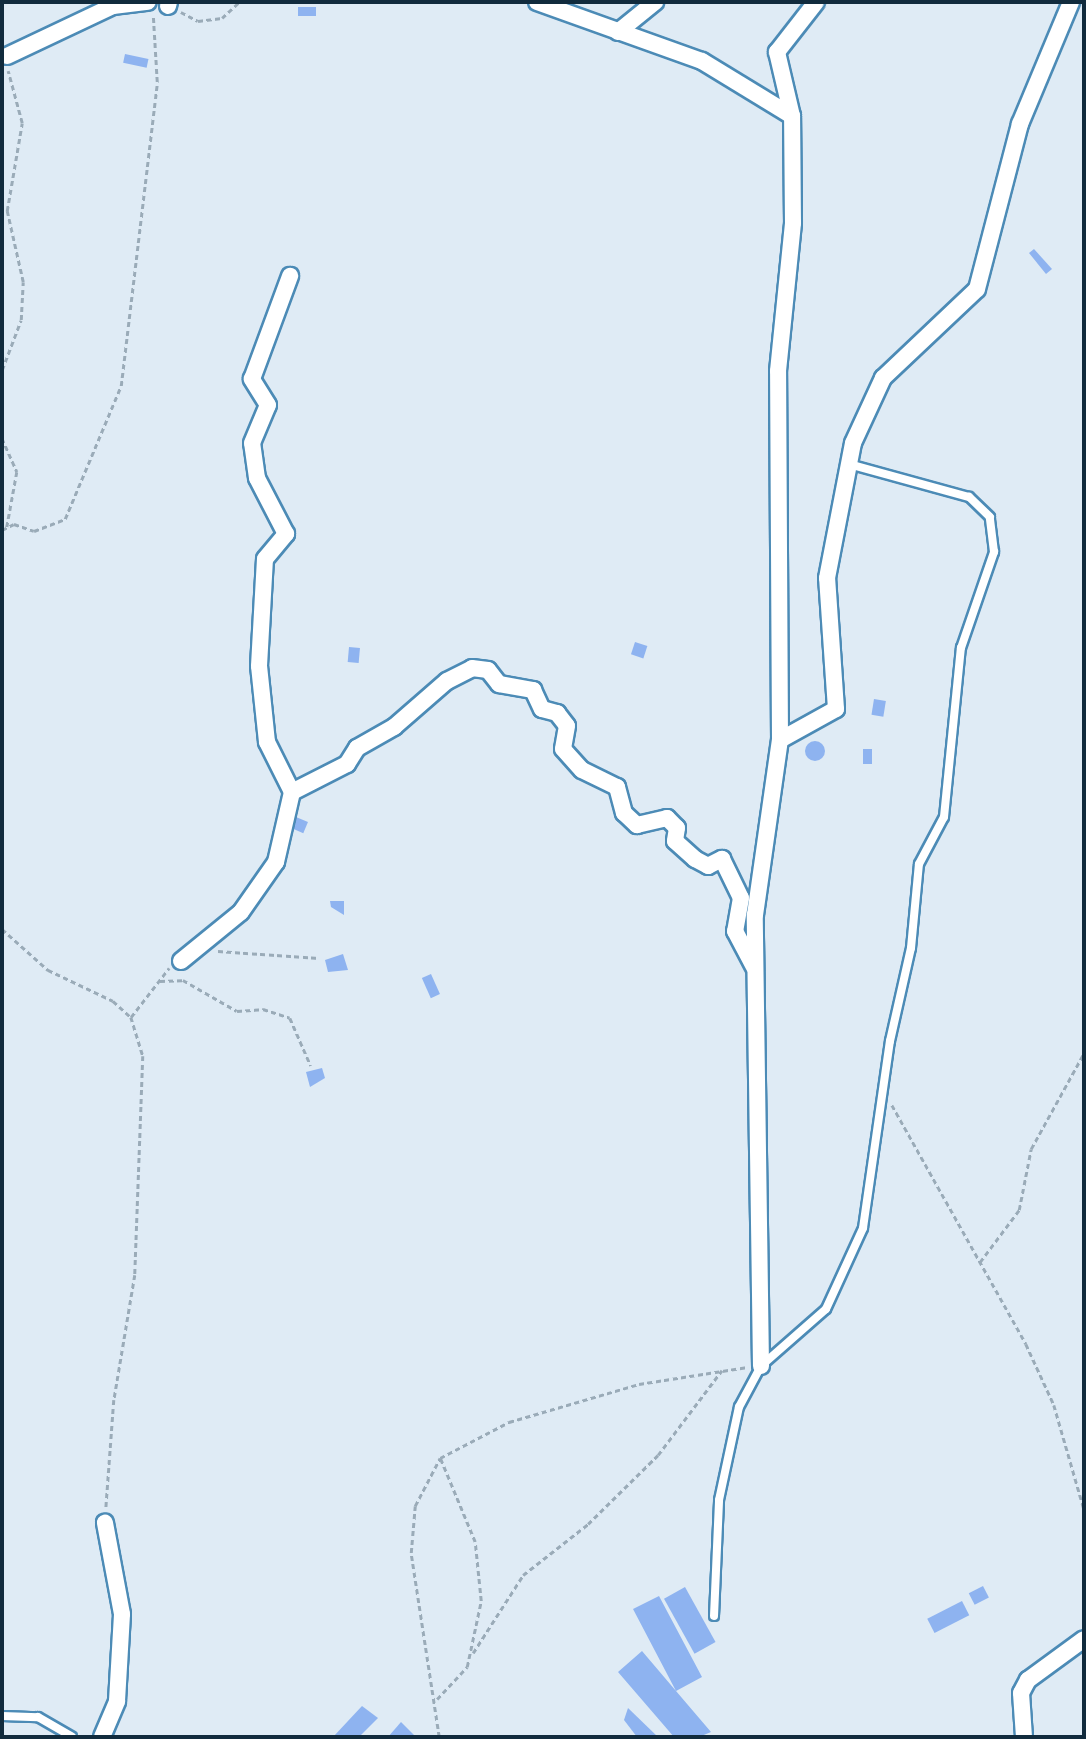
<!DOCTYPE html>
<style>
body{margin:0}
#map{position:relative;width:1086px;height:1739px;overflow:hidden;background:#dfebf5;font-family:"DM Sans",sans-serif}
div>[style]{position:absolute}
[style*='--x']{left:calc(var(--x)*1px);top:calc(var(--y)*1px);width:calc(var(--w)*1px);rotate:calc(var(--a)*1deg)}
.building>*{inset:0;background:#8eb3f0;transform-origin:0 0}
.round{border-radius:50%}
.path>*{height:2.5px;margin-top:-1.25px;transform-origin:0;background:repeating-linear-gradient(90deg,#9aabb8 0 5px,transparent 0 8.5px)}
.roads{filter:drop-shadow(2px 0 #4c8bb6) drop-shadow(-2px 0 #4c8bb6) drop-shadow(0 2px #4c8bb6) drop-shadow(0 -2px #4c8bb6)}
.lane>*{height:8px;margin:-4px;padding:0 4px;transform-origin:4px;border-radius:4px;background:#fff}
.street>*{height:16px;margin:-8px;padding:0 8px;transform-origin:8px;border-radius:8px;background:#fff}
span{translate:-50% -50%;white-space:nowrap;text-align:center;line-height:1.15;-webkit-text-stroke:6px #fff;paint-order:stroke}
.frame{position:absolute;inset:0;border:4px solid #112b3d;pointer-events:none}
</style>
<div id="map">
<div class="building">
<i style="left:298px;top:7px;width:18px;height:9px"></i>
<i style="left:125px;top:54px;width:24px;height:9px;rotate:12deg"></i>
<i style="clip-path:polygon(1034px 249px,1052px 269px,1046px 274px,1029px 253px)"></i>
<i style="left:635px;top:642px;width:13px;height:13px;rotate:18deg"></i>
<i style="left:349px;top:647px;width:11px;height:15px;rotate:5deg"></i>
<i style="left:874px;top:699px;width:12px;height:16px;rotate:9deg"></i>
<i class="round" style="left:805px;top:741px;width:20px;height:20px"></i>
<i style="left:863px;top:749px;width:9px;height:15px"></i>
<i style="left:296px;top:817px;width:13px;height:12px;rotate:23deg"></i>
<i style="clip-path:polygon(330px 901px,344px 901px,344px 915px,331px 907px)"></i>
<i style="clip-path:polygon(343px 954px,348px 970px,328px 972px,325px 960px)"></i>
<i style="left:431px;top:974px;width:22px;height:10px;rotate:66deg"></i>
<i style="clip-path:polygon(322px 1068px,325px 1078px,310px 1087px,306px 1072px)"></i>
<i style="left:983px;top:1586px;width:13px;height:16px;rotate:63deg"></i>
<i style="left:685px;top:1587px;width:63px;height:24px;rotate:61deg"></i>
<i style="clip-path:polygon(659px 1596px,702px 1677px,676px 1691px,711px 1732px,699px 1737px,674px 1737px,618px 1672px,642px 1651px,676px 1691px,633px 1609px)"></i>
<i style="left:962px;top:1601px;width:16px;height:39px;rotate:63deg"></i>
<i style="clip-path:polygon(362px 1706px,378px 1718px,359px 1737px,333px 1737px)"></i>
<i style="clip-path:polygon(628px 1708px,658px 1737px,637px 1737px,624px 1720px)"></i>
<i style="clip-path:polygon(401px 1722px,416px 1737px,388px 1737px)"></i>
</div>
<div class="path">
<i style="--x:181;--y:12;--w:19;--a:28"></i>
<i style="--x:198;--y:21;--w:24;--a:-7"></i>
<i style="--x:222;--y:18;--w:23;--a:-43"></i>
<i style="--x:2;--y:370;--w:53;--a:-69.2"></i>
<i style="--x:21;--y:320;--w:38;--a:-87"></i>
<i style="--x:23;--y:282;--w:73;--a:-102.7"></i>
<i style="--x:7;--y:211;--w:89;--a:-80.3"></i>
<i style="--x:22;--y:123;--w:54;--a:-105.1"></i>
<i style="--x:2;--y:438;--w:37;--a:66"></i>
<i style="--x:17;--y:472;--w:56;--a:100.3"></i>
<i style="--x:2;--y:530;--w:13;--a:-27"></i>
<i style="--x:14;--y:524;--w:21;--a:19"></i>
<i style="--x:34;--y:531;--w:33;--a:-21"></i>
<i style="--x:65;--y:519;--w:144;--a:-67.2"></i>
<i style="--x:121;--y:386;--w:306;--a:-83.2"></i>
<i style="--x:157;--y:82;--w:68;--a:-93.4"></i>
<i style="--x:2;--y:929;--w:62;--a:41.7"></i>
<i style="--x:48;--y:970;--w:72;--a:25.5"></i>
<i style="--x:113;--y:1001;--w:24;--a:42"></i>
<i style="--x:131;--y:1017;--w:41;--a:72.9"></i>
<i style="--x:143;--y:1056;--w:219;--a:92.1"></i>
<i style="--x:135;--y:1275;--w:127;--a:99.5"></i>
<i style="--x:114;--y:1400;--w:109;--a:94.2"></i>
<i style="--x:218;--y:951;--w:101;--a:4"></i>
<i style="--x:160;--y:981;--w:23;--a:-2"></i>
<i style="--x:183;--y:980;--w:62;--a:29.9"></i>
<i style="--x:237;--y:1011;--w:26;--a:-4"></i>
<i style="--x:263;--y:1009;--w:28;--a:18"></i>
<i style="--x:290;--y:1018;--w:52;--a:66.4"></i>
<i style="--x:131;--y:1017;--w:62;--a:-52.2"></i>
<i style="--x:892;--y:1105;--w:274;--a:60.7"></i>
<i style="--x:1026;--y:1344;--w:67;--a:65.3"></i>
<i style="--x:1054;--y:1405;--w:108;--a:73.9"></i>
<i style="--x:980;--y:1262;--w:65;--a:-53.1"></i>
<i style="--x:1019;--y:1210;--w:62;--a:-78.9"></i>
<i style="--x:1031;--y:1149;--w:110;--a:-61.1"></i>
<i style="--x:473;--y:1653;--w:93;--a:-57.3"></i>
<i style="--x:523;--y:1575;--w:83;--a:-38.1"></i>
<i style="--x:588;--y:1524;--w:98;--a:-44.6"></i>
<i style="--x:658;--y:1455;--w:106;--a:-53"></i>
<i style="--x:437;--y:1699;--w:44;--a:-46.8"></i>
<i style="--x:467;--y:1667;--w:67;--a:-78"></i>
<i style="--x:481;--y:1601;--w:59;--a:-95.8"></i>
<i style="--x:475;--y:1542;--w:91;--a:-112.6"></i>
<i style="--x:439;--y:1737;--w:186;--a:-98.7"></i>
<i style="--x:411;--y:1553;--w:47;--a:-85.1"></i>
<i style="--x:415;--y:1506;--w:54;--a:-62.5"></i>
<i style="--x:440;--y:1458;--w:78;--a:-27.6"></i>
<i style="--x:509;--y:1422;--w:135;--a:-16.3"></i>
<i style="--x:639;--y:1384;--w:110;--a:-8.9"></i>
</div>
<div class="roads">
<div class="lane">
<i style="--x:714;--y:1616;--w:116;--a:-87.5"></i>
<i style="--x:719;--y:1500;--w:95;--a:-77.9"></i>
<i style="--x:739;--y:1407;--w:47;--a:-61.8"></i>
<i style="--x:761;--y:1366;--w:86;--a:-41.2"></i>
<i style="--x:826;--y:1309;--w:89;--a:-65.4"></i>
<i style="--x:863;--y:1228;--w:189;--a:-81.8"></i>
<i style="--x:890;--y:1041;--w:95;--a:-77.3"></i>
<i style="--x:911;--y:948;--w:84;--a:-84.6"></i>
<i style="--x:919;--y:864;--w:53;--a:-62"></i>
<i style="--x:944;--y:817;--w:170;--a:-84.3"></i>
<i style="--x:961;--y:648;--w:102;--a:-71"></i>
<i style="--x:994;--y:552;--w:35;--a:-97"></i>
<i style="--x:990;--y:517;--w:29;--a:-136"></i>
<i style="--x:969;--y:497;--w:125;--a:-164.7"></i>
<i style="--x:2;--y:1716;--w:36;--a:2"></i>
<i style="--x:38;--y:1717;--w:39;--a:30"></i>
</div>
<div class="street">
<i style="--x:537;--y:2;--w:175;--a:19.7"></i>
<i style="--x:702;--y:61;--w:105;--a:31.4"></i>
<i style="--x:168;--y:6;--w:4;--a:-76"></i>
<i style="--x:618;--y:32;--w:48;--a:-39"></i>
<i style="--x:7;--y:56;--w:117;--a:-25.3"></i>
<i style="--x:113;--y:6;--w:35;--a:-7"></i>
<i style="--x:780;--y:740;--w:369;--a:-90.3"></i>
<i style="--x:778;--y:371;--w:149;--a:-84.2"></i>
<i style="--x:793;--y:223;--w:107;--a:-90.5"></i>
<i style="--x:792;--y:116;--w:66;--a:-103.2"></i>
<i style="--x:777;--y:52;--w:63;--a:-52"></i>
<i style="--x:292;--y:792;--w:62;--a:-27"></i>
<i style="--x:347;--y:764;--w:19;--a:-58"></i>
<i style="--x:357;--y:748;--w:43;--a:-29.6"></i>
<i style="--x:394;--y:727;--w:70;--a:-41"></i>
<i style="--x:447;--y:681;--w:28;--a:-27"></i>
<i style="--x:472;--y:668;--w:16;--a:7"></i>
<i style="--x:488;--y:670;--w:18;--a:52"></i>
<i style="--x:499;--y:684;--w:35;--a:10"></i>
<i style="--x:533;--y:690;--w:21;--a:65"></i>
<i style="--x:542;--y:709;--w:16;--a:15"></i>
<i style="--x:557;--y:713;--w:16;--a:52"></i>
<i style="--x:567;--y:726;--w:23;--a:100"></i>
<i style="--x:563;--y:749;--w:28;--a:48"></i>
<i style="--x:582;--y:770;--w:39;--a:26"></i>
<i style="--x:617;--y:787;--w:27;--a:75"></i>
<i style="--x:624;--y:813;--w:18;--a:43"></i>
<i style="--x:637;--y:825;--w:31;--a:-13"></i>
<i style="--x:667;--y:818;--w:14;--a:45"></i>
<i style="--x:677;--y:828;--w:13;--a:99"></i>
<i style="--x:675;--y:841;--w:27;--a:42"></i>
<i style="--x:695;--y:859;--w:15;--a:28"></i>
<i style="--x:708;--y:866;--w:16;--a:-27"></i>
<i style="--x:722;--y:859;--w:43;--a:64"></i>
<i style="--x:741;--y:898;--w:34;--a:100"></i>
<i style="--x:735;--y:931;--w:41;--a:62.2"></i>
<i style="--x:181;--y:961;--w:77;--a:-39.2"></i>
<i style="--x:241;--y:912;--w:61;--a:-55"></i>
<i style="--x:276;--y:862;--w:72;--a:-77.1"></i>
<i style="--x:292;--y:792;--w:56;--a:-116.6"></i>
<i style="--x:267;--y:742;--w:76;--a:-96"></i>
<i style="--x:259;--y:666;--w:107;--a:-86.8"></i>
<i style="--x:265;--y:559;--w:33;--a:-50"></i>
<i style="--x:286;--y:534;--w:63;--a:-117.4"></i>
<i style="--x:257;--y:478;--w:35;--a:-98"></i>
<i style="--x:252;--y:443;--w:41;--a:-67.2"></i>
<i style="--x:268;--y:405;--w:31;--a:-122"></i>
<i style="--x:252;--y:379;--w:110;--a:-69.7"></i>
<i style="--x:761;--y:1366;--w:451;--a:-90.8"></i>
<i style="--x:755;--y:915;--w:177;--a:-81.9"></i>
<i style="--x:780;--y:740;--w:64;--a:-29"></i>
<i style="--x:836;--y:709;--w:131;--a:-93.9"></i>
<i style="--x:827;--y:578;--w:137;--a:-79.1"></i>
<i style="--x:853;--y:443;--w:72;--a:-65.2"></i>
<i style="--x:883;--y:378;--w:129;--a:-43.4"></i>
<i style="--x:977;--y:289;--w:171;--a:-75.4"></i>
<i style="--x:1020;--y:124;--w:132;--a:-67.3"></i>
<i style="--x:102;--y:1737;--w:39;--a:-67"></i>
<i style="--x:117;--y:1701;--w:87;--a:-86.7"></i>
<i style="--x:122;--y:1614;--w:93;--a:-100.6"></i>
<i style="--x:1024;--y:1737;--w:44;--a:-93.9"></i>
<i style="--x:1021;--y:1693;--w:15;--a:-62"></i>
<i style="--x:1028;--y:1680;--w:69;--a:-36.2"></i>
</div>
</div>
<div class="frame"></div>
</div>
